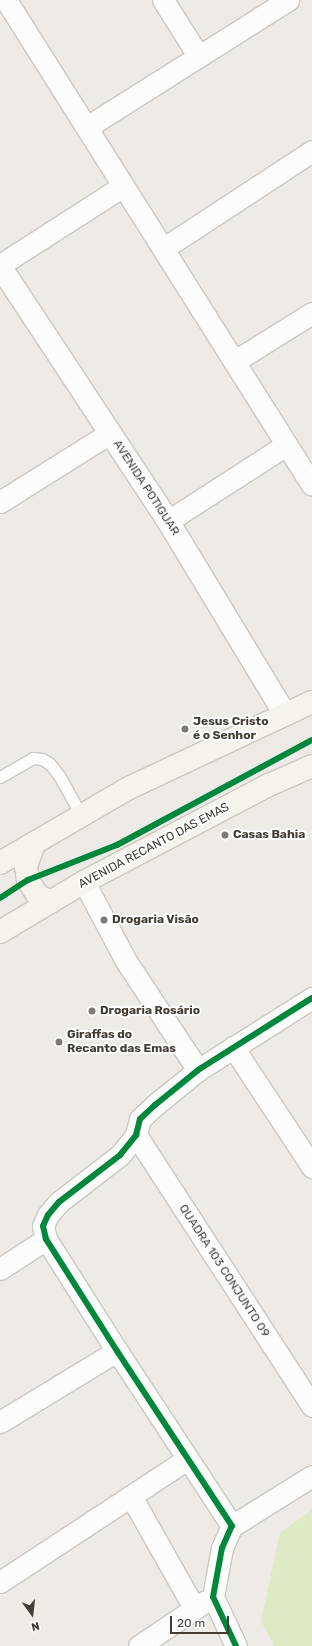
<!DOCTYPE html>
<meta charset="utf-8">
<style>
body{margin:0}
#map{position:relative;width:312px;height:1646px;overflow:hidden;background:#eeebe6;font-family:Rubik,sans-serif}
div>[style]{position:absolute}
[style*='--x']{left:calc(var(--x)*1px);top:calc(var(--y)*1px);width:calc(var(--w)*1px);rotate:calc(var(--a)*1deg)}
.green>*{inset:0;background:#dee9c6}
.roads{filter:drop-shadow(1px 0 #cbc7c2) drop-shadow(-1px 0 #cbc7c2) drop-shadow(0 1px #cbc7c2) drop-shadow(0 -1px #cbc7c2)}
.service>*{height:11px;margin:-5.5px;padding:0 5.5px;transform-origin:5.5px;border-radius:5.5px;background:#fcfcfb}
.minor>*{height:21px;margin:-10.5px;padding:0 10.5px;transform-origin:10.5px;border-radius:10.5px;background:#fcfcfb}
.tertiary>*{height:22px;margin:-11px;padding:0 11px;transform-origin:11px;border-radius:11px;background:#fcfcfb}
.secondary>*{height:22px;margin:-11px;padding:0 11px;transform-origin:11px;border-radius:11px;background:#f6f3ed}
.cycleway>*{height:6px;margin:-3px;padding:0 3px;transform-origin:3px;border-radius:3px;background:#00873e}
.dots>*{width:11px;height:11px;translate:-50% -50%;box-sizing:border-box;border:2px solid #fff;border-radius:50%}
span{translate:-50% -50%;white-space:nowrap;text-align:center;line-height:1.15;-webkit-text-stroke:4px #fff;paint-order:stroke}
.street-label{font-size:12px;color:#443c33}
.poi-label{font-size:12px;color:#443c33;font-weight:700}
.left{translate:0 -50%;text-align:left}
.north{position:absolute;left:12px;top:1594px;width:40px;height:40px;-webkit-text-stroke:3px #fff;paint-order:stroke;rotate:165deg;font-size:11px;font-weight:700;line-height:16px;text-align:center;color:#443c33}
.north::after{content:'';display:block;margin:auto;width:14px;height:18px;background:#443c33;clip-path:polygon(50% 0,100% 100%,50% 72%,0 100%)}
.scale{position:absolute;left:170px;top:1616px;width:59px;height:18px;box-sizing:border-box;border:2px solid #443c33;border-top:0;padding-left:5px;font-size:12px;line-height:14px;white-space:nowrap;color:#443c33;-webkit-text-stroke:3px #fff;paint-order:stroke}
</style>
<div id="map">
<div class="green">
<i style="clip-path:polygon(312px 1510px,312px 1646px,274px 1646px,261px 1621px,280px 1533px)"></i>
</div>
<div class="roads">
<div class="service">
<i style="--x:0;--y:777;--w:38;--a:-30"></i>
<i style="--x:33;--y:758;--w:9;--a:6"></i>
<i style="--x:42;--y:759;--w:9;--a:32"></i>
<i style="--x:50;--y:764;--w:16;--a:52"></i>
<i style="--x:60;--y:777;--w:43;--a:61.1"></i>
</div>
<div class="minor">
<i style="--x:6;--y:0;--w:573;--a:57.75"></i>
<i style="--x:163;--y:0;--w:67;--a:57.7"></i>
<i style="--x:87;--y:127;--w:238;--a:-32.3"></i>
<i style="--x:164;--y:248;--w:177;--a:-33.2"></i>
<i style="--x:0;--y:265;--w:146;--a:-32.7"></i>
<i style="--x:235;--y:361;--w:91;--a:-31.9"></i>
<i style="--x:0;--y:502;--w:130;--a:-32.1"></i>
<i style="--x:168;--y:521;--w:140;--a:-32.8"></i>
<i style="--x:84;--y:882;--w:89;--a:62"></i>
<i style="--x:126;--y:961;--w:131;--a:56.6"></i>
<i style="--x:233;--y:1047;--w:144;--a:56.6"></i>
<i style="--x:136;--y:1135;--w:323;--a:57"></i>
<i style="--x:0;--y:1269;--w:55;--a:-33.1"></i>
<i style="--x:0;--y:1422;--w:137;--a:-31.3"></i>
<i style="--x:131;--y:1496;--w:129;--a:60.6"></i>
<i style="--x:232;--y:1526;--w:94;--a:-32"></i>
<i style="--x:0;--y:1582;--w:224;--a:-33.3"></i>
<i style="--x:139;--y:1646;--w:81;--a:-33.9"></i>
<i style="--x:236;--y:1646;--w:54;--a:-115.1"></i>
<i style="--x:213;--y:1597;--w:50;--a:-79.6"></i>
<i style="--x:222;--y:1548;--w:24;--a:-66"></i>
<i style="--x:232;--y:1526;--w:209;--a:-123.3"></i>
<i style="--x:117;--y:1351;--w:133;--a:-122.4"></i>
<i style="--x:46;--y:1239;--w:13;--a:-103"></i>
<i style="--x:43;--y:1226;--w:12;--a:-66"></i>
<i style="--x:48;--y:1215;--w:17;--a:-50"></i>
<i style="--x:59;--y:1202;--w:77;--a:-37.6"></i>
<i style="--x:120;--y:1155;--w:26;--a:-51"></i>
<i style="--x:136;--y:1135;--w:16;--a:-76"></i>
<i style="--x:140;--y:1119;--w:21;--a:-43"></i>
<i style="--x:155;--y:1105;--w:55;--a:-39.1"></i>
<i style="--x:198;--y:1070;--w:135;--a:-32.3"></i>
</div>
<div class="tertiary">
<i style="--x:0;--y:266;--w:305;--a:56.6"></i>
<i style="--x:168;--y:521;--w:226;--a:58.8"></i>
</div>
<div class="secondary">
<i style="--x:35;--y:842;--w:26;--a:111"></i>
<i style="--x:26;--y:866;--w:14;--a:82"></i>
<i style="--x:28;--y:880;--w:19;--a:58"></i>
<i style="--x:38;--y:896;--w:13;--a:23"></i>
<i style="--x:0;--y:863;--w:149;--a:-30.2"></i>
<i style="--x:129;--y:788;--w:202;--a:-25.2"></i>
<i style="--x:0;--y:932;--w:98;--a:-30.8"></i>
<i style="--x:84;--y:882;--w:209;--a:-27.7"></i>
<i style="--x:269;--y:785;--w:47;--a:-23.8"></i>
</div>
</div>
<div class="cycleway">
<i style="--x:0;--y:898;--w:33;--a:-33"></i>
<i style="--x:28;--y:880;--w:96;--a:-21.5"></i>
<i style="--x:117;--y:845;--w:221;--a:-28.3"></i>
<i style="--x:236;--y:1646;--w:54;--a:-115.1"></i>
<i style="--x:213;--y:1597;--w:50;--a:-79.6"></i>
<i style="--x:222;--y:1548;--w:24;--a:-66"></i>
<i style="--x:232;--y:1526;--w:209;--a:-123.3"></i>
<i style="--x:117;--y:1351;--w:133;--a:-122.4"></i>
<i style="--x:46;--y:1239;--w:13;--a:-103"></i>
<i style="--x:43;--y:1226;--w:12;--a:-66"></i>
<i style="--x:48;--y:1215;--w:17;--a:-50"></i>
<i style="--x:59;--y:1202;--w:77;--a:-37.6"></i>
<i style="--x:120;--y:1155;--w:26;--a:-51"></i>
<i style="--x:136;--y:1135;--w:16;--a:-76"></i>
<i style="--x:140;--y:1119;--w:21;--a:-43"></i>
<i style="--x:155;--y:1105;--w:55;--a:-39.1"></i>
<i style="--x:198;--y:1070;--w:135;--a:-32.3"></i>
</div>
<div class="dots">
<i style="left:185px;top:729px;background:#807972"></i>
<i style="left:225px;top:835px;background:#807972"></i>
<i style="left:104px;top:920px;background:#807972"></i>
<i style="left:92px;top:1011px;background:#807972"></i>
<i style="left:59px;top:1042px;background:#807972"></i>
</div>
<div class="street-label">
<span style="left:146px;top:488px;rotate:57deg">AVENIDA POTIGUAR</span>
<span style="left:154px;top:846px;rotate:-28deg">AVENIDA RECANTO DAS EMAS</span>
<span style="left:224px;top:1271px;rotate:57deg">QUADRA 103 CONJUNTO 09</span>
</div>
<div class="poi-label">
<span class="left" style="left:193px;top:729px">Jesus Cristo<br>é o Senhor</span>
<span class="left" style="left:233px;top:835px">Casas Bahia</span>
<span class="left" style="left:112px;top:920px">Drogaria Visão</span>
<span class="left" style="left:100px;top:1011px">Drogaria Rosário</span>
<span class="left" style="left:67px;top:1042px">Giraffas do<br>Recanto das Emas</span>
</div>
<div class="north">N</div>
<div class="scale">20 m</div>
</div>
